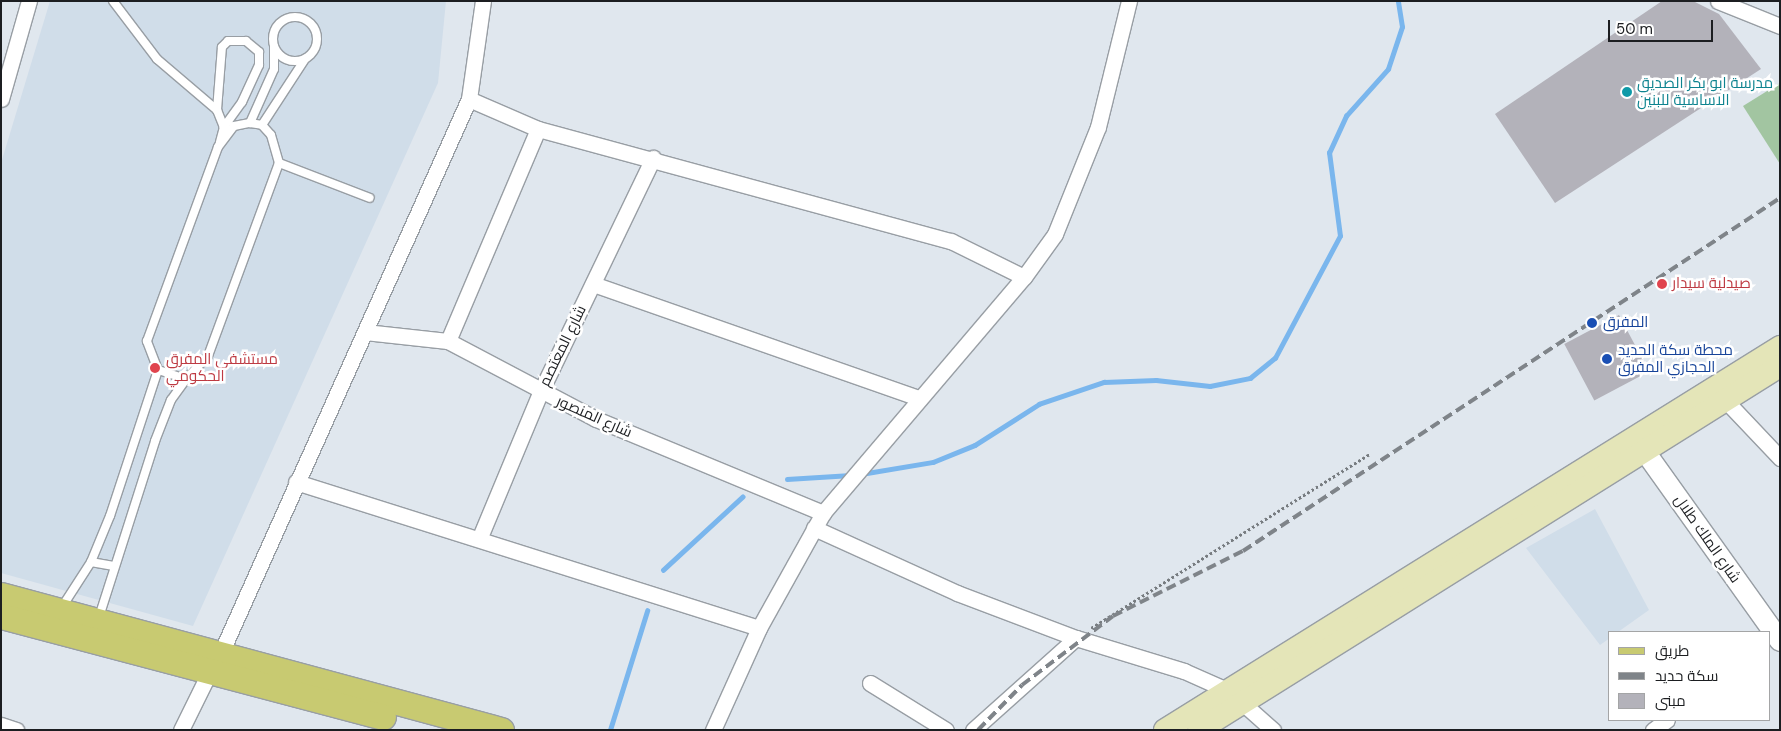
<!DOCTYPE html>
<meta charset="utf-8">
<style>
body{margin:0}
#map{position:relative;width:1781px;height:731px;overflow:hidden;background:#e0e7ee;font-family:"DM Sans",Cairo,sans-serif}
div>[style]{position:absolute}
[style*='--x']{left:calc(var(--x)*1px);top:calc(var(--y)*1px);width:calc(var(--w)*1px);rotate:calc(var(--a)*1deg)}
.built>*{inset:0;background:#d0dde9}
.green>*{inset:0;background:#a2c5a1}
.stream>*{height:4.5px;margin:-2.25px;padding:0 2.25px;transform-origin:2.25px;border-radius:2.25px;background:#7ab6ed}
.building>*{inset:0;background:#b3b2ba;transform-origin:0 0}
.path>*{height:2.5px;margin-top:-1.25px;transform-origin:0;background:repeating-linear-gradient(90deg,#777c80 0 2.5px,transparent 0 5px)}
.roads{filter:drop-shadow(1px 0 #989ea4) drop-shadow(-1px 0 #989ea4) drop-shadow(0 1px #989ea4) drop-shadow(0 -1px #989ea4)}
.service>*{height:8px;margin:-4px;padding:0 4px;transform-origin:4px;border-radius:4px;background:#fff}
.service>.ring{margin:-4px;padding:0;box-sizing:content-box;background:none;border:8px solid #fff;border-radius:50%}
.minor>*{height:15px;margin:-7.5px;padding:0 7.5px;transform-origin:7.5px;border-radius:7.5px;background:#fff}
.tertiary>*{height:20px;margin:-10px;padding:0 10px;transform-origin:10px;border-radius:10px;background:#fff}
.secondary>*{height:22px;margin:-11px;padding:0 11px;transform-origin:11px;border-radius:11px;background:#e4e5b8}
.primary>*{height:25px;margin:-12.5px;padding:0 12.5px;transform-origin:12.5px;border-radius:12.5px;background:#c8ca71}
.rail>*{height:4px;margin-top:-2px;transform-origin:0;background:repeating-linear-gradient(90deg,#7f8489 0 10px,transparent 0 15px)}
.dots>*{width:14px;height:14px;translate:-50% -50%;box-sizing:border-box;border:2px solid #fff;border-radius:50%}
span{translate:-50% -50%;white-space:nowrap;text-align:center;line-height:1.15;-webkit-text-stroke:5px #fff;paint-order:stroke}
.culture-label{font-size:15px;color:#0d838f}
.left{translate:0 -50%;text-align:left}
.health-label{font-size:15px;color:#be3a42}
.transit-label{font-size:15px;color:#164399}
.street-label{font-size:15px;color:#1c1e21}
.frame{position:absolute;inset:0;border:2px solid #1c1e21;pointer-events:none}
.legend{position:absolute;left:1608px;top:631px;width:162px;height:90px;box-sizing:border-box;background:#fff;border:1px solid #a4a5a6;margin:0;padding:6px 9px;list-style:none;font-size:15px;color:#1c1e21}
.legend li{display:flex;align-items:center;gap:10px;height:25px}
.legend b{width:25px;border:1px solid #a4a5a6}
.scale{position:absolute;left:1608px;top:20px;width:105px;height:22px;box-sizing:border-box;border:2px solid #1c1e21;border-top:0;padding-left:6px;font-size:15px;line-height:18px;white-space:nowrap;color:#1c1e21;-webkit-text-stroke:4px #fff;paint-order:stroke}
</style>
<div id="map">
<div class="built">
<i style="clip-path:polygon(50px 1px,446px 1px,438px 83px,193px 626px,1px 573px,1px 163px)"></i>
<i style="clip-path:polygon(1595px 509px,1649px 610px,1618px 632px,1610px 632px,1610px 638px,1600px 645px,1526px 548px)"></i>
</div>
<div class="green">
<i style="clip-path:polygon(1780px 83px,1780px 164px,1743px 106px)"></i>
</div>
<div class="stream">
<i style="--x:861;--y:474;--w:73;--a:-9.5"></i>
<i style="--x:933;--y:462;--w:45;--a:-22"></i>
<i style="--x:975;--y:445;--w:76;--a:-32.6"></i>
<i style="--x:1039;--y:404;--w:69;--a:-18.7"></i>
<i style="--x:1104;--y:382;--w:52;--a:-2.2"></i>
<i style="--x:1156;--y:380;--w:54;--a:6.3"></i>
<i style="--x:1210;--y:386;--w:41;--a:-11.3"></i>
<i style="--x:1250;--y:378;--w:32;--a:-39"></i>
<i style="--x:1275;--y:358;--w:138;--a:-62"></i>
<i style="--x:1340;--y:236;--w:84;--a:-97.5"></i>
<i style="--x:1329;--y:153;--w:41;--a:-65.3"></i>
<i style="--x:1346;--y:116;--w:63;--a:-48.2"></i>
<i style="--x:1388;--y:69;--w:44;--a:-71.6"></i>
<i style="--x:1402;--y:27;--w:26;--a:-99"></i>
<i style="--x:787;--y:479;--w:64;--a:-3.6"></i>
<i style="--x:663;--y:570;--w:108;--a:-42.7"></i>
<i style="--x:610;--y:730;--w:125;--a:-72.7"></i>
</div>
<div class="building">
<i style="clip-path:polygon(1662px 1px,1693px 1px,1719px 14px,1761px 69px,1555px 203px,1495px 114px)"></i>
<i style="left:1619px;top:315px;width:64px;height:62px;rotate:62deg"></i>
</div>
<div class="path">
<i style="--x:1091;--y:628;--w:328;--a:-32"></i>
</div>
<div class="roads">
<div class="service">
<i style="--x:113;--y:1;--w:73;--a:52.8"></i>
<i style="--x:157;--y:59;--w:79;--a:40.4"></i>
<i style="--x:217;--y:110;--w:18;--a:68"></i>
<i style="--x:224;--y:127;--w:16;--a:105"></i>
<i class="ring" style="left:273px;top:17px;width:36px;height:36px"></i>
<i style="--x:217;--y:110;--w:63;--a:-85.5"></i>
<i style="--x:222;--y:47;--w:8;--a:-45"></i>
<i style="--x:228;--y:41;--w:18;--a:0"></i>
<i style="--x:246;--y:41;--w:17;--a:40"></i>
<i style="--x:259;--y:52;--w:13;--a:90"></i>
<i style="--x:259;--y:65;--w:41;--a:114.7"></i>
<i style="--x:242;--y:102;--w:31;--a:126"></i>
<i style="--x:250;--y:123;--w:12;--a:9"></i>
<i style="--x:262;--y:125;--w:13;--a:48"></i>
<i style="--x:271;--y:135;--w:29;--a:74"></i>
<i style="--x:279;--y:163;--w:206;--a:110.2"></i>
<i style="--x:208;--y:356;--w:32;--a:134"></i>
<i style="--x:186;--y:379;--w:29;--a:-162"></i>
<i style="--x:158;--y:370;--w:31;--a:-111"></i>
<i style="--x:147;--y:341;--w:207;--a:-69.9"></i>
<i style="--x:218;--y:147;--w:26;--a:-53"></i>
<i style="--x:234;--y:126;--w:16;--a:-11"></i>
<i style="--x:250;--y:123;--w:59;--a:-66"></i>
<i style="--x:274;--y:69;--w:22;--a:-90"></i>
<i style="--x:262;--y:125;--w:79;--a:-56.9"></i>
<i style="--x:279;--y:163;--w:97;--a:21"></i>
<i style="--x:91;--y:562;--w:23;--a:10"></i>
<i style="--x:62;--y:607;--w:54;--a:-57.2"></i>
<i style="--x:91;--y:562;--w:50;--a:-67.6"></i>
<i style="--x:110;--y:516;--w:154;--a:-71.8"></i>
<i style="--x:99;--y:617;--w:185;--a:-72.3"></i>
<i style="--x:155;--y:441;--w:44;--a:-68.7"></i>
<i style="--x:171;--y:400;--w:26;--a:-54"></i>
</div>
<div class="minor">
<i style="--x:1718;--y:1;--w:67;--a:22"></i>
<i style="--x:1;--y:99;--w:102;--a:-74.1"></i>
<i style="--x:469;--y:99;--w:75;--a:23.5"></i>
<i style="--x:538;--y:129;--w:428;--a:15.2"></i>
<i style="--x:951;--y:241;--w:81;--a:26.3"></i>
<i style="--x:593;--y:284;--w:345;--a:19.3"></i>
<i style="--x:365;--y:332;--w:83;--a:6.2"></i>
<i style="--x:448;--y:341;--w:167;--a:27.8"></i>
<i style="--x:596;--y:419;--w:246;--a:22.5"></i>
<i style="--x:448;--y:341;--w:230;--a:-67"></i>
<i style="--x:1726;--y:401;--w:79;--a:46.5"></i>
<i style="--x:296;--y:482;--w:485;--a:17.5"></i>
<i style="--x:814;--y:528;--w:157;--a:24.4"></i>
<i style="--x:957;--y:593;--w:127;--a:20.7"></i>
<i style="--x:1076;--y:638;--w:113;--a:17"></i>
<i style="--x:1184;--y:671;--w:49;--a:24"></i>
<i style="--x:1229;--y:691;--w:59;--a:41.6"></i>
<i style="--x:480;--y:537;--w:156;--a:-67.4"></i>
<i style="--x:540;--y:393;--w:261;--a:-64.3"></i>
<i style="--x:220;--y:655;--w:609;--a:-65.88"></i>
<i style="--x:469;--y:99;--w:99;--a:-81.9"></i>
<i style="--x:870;--y:683;--w:89;--a:31.7"></i>
<i style="--x:1;--y:725;--w:16;--a:18"></i>
<i style="--x:181;--y:730;--w:64;--a:-63.8"></i>
<i style="--x:713;--y:730;--w:112;--a:-65.7"></i>
<i style="--x:759;--y:628;--w:132;--a:-60.9"></i>
<i style="--x:823;--y:513;--w:310;--a:-49.6"></i>
<i style="--x:1024;--y:277;--w:53;--a:-54.2"></i>
<i style="--x:1055;--y:234;--w:115;--a:-68.1"></i>
<i style="--x:1098;--y:127;--w:130;--a:-76.2"></i>
<i style="--x:973;--y:730;--w:138;--a:-41.8"></i>
<i style="--x:1653;--y:730;--w:17;--a:-36"></i>
</div>
<div class="tertiary">
<i style="--x:1636;--y:439;--w:248;--a:54.5"></i>
</div>
<div class="secondary">
<i style="--x:1165;--y:730;--w:725;--a:-31.91"></i>
<i style="--x:1199;--y:730;--w:686;--a:-32.07"></i>
</div>
<div class="primary">
<i style="--x:1;--y:595;--w:518;--a:15.11"></i>
<i style="--x:1;--y:616;--w:395;--a:14.8"></i>
</div>
</div>
<div class="rail">
<i style="--x:978;--y:730;--w:63;--a:-45.6"></i>
<i style="--x:1022;--y:685;--w:114;--a:-37.2"></i>
<i style="--x:1113;--y:616;--w:145;--a:-26.6"></i>
<i style="--x:1243;--y:551;--w:643;--a:-33.32"></i>
</div>
<div class="dots">
<i style="left:1627px;top:92px;background:#0f9aa8"></i>
<i style="left:1662px;top:284px;background:#e0444e"></i>
<i style="left:1592px;top:323px;background:#1a4fb4"></i>
<i style="left:1607px;top:359px;background:#1a4fb4"></i>
<i style="left:155px;top:368px;background:#e0444e"></i>
</div>
<div class="culture-label">
<span class="left" style="left:1637px;top:92px">مدرسة ابو بكر الصديق<br>الاساسية للبنين</span>
</div>
<div class="health-label">
<span class="left" style="left:1672px;top:284px">صيدلية سيدار</span>
<span class="left" style="left:166px;top:368px">مستشفى المفرق<br>الحكومي</span>
</div>
<div class="transit-label">
<span class="left" style="left:1603px;top:323px">المفرق</span>
<span class="left" style="left:1618px;top:359px">محطة سكة الحديد<br>الحجازي المفرق</span>
</div>
<div class="street-label">
<span style="left:563px;top:346px;rotate:-64deg">شارع المعتصم</span>
<span style="left:594px;top:417px;rotate:24deg">شارع المنصور</span>
<span style="left:1707px;top:539px;rotate:55deg">شارع الملك طلال</span>
</div>
<div class="frame"></div>
<ul class="legend">
<li><b style="height:6px;background:#c8ca71"></b>طريق</li>
<li><b style="height:6px;background:#7f8489"></b>سكة حديد</li>
<li><b style="height:14px;background:#b3b2ba"></b>مبنى</li>
</ul>
<div class="scale">50 m</div>
</div>
